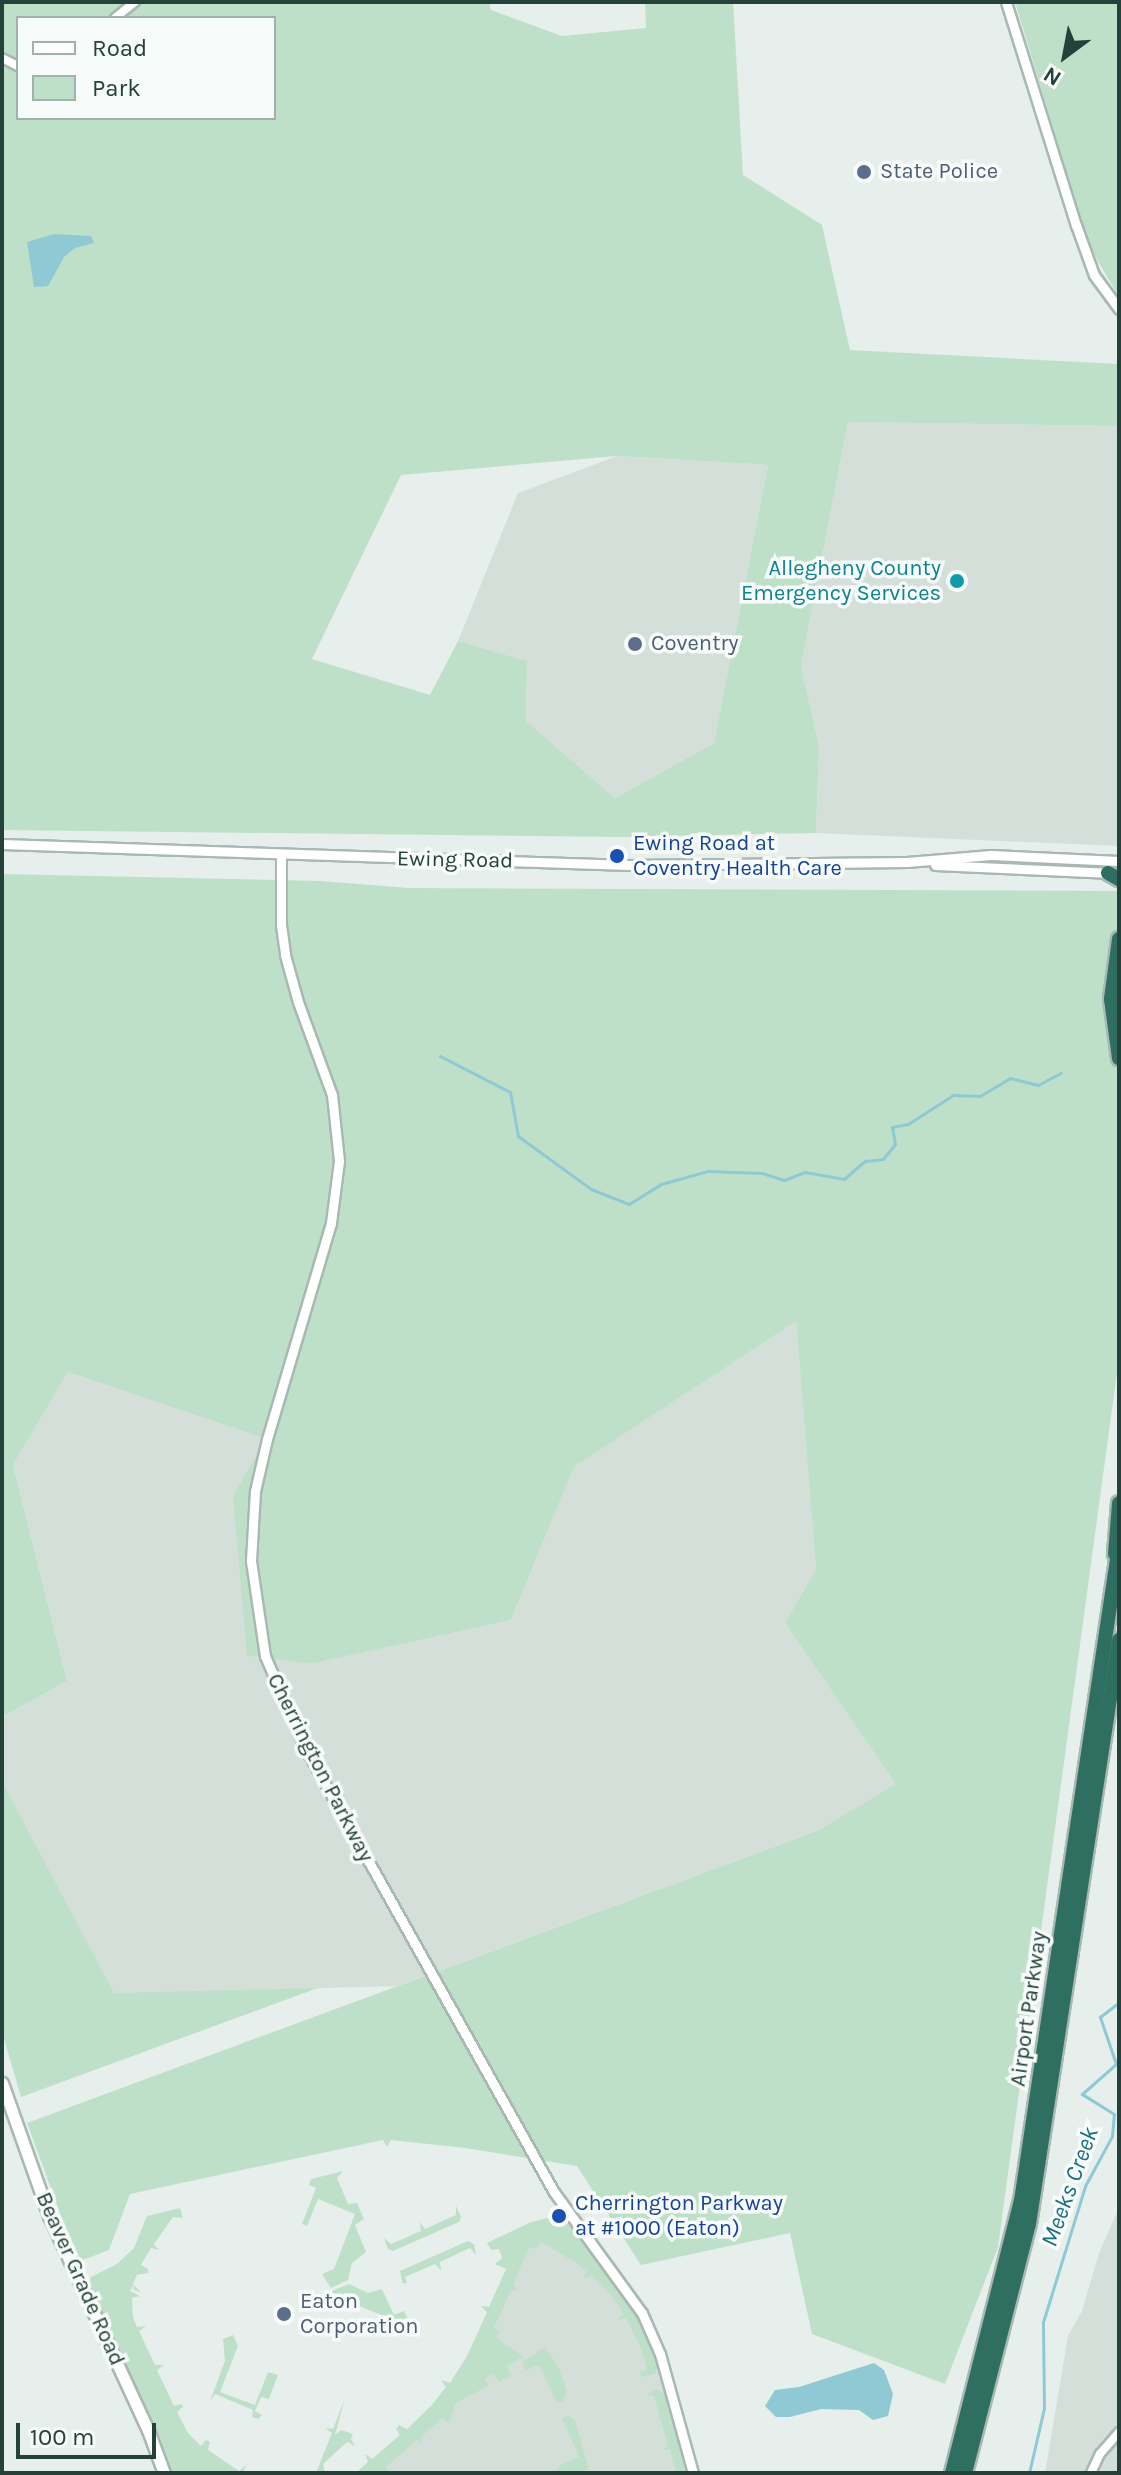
<!DOCTYPE html>
<style>
body{margin:0}
#map{position:relative;width:1121px;height:2475px;overflow:hidden;background:#e6efeb;font-family:Karla,sans-serif}
div>[style]{position:absolute}
[style*='--x']{left:calc(var(--x)*1px);top:calc(var(--y)*1px);width:calc(var(--w)*1px);rotate:calc(var(--a)*1deg)}
.built>*{inset:0;background:#d4dfda}
.green>*{inset:0;background:#bfe0c8}
.water>*{inset:0;background:#8ec9d4}
.stream>*{height:3px;margin:-1.5px;padding:0 1.5px;transform-origin:1.5px;border-radius:1.5px;background:#8ec9d4}
.roads{filter:drop-shadow(2px 0 #a8b8b2) drop-shadow(-2px 0 #a8b8b2) drop-shadow(0 2px #a8b8b2) drop-shadow(0 -2px #a8b8b2)}
.minor>*{height:8px;margin:-4px;padding:0 4px;transform-origin:4px;border-radius:4px;background:#fff}
.tertiary>*{height:9px;margin:-4.5px;padding:0 4.5px;transform-origin:4.5px;border-radius:4.5px;background:#fff}
.secondary>*{height:11px;margin:-5.5px;padding:0 5.5px;transform-origin:5.5px;border-radius:5.5px;background:#fff}
.motorway>*{height:14px;margin:-7px;padding:0 7px;transform-origin:7px;border-radius:7px;background:#2f6f62}
.dots>*{width:22px;height:22px;translate:-50% -50%;box-sizing:border-box;border:4px solid #f7fbf9;border-radius:50%}
span{translate:-50% -50%;white-space:nowrap;text-align:center;line-height:1.15;-webkit-text-stroke:7px #f7fbf9;paint-order:stroke}
.service-label{font-size:22px;color:#4e5e75}
.left{translate:0 -50%;text-align:left}
.culture-label{font-size:22px;color:#0d838f}
.right{translate:-100% -50%;text-align:right}
.transit-label{font-size:22px;color:#164399}
.street-label{font-size:22px;color:#24423a}
.water-label{font-size:24px;color:#1c6f80;font-style:italic}
.frame{position:absolute;inset:0;border:4px solid #24423a;pointer-events:none}
.legend{position:absolute;left:16px;top:16px;width:260px;height:104px;box-sizing:border-box;background:#f7fbf9;border:2px solid #a3b1ad;margin:0;padding:10px 14px;list-style:none;font-size:24px;color:#24423a}
.legend li{display:flex;align-items:center;gap:16px;height:40px}
.legend b{width:40px;border:2px solid #a3b1ad}
.north{position:absolute;left:1025px;top:16px;width:80px;height:80px;-webkit-text-stroke:6px #f7fbf9;paint-order:stroke;rotate:212deg;font-size:22px;font-weight:700;line-height:32px;text-align:center;color:#24423a}
.north::after{content:'';display:block;margin:auto;width:28px;height:36px;background:#24423a;clip-path:polygon(50% 0,100% 100%,50% 72%,0 100%)}
.scale{position:absolute;left:16px;top:2423px;width:140px;height:36px;box-sizing:border-box;border:4px solid #24423a;border-top:0;padding-left:10px;font-size:24px;line-height:28px;white-space:nowrap;color:#24423a;-webkit-text-stroke:6px #f7fbf9;paint-order:stroke}
</style>
<div id="map">
<div class="built">
<i style="clip-path:polygon(848px 422px,1119px 426px,1119px 846px,816px 833px,819px 746px,801px 666px)"></i>
<i style="clip-path:polygon(617px 456px,768px 465px,714px 743px,615px 798px,526px 721px,527px 661px,458px 641px,518px 493px)"></i>
<i style="clip-path:polygon(796px 1320px,816px 1569px,785px 1623px,897px 1785px,817px 1831px,397px 1986px,114px 1994px,2px 1781px,2px 1717px,67px 1681px,13px 1465px,68px 1372px,267px 1439px,247px 1656px,311px 1664px,511px 1620px,574px 1467px)"></i>
<i style="clip-path:polygon(1119px 2208px,1119px 2473px,1045px 2473px,1068px 2336px,1082px 2311px,1099px 2253px)"></i>
<i style="clip-path:polygon(532px 2229px,634px 2303px,656px 2348px,664px 2392px,686px 2473px,371px 2473px,447px 2400px)"></i>
</div>
<div class="green">
<i style="clip-path:polygon(evenodd,2px 2px,489px 2px,491px 10px,562px 36px,646px 28px,645px 2px,733px 2px,743px 175px,822px 225px,850px 350px,1119px 364px,1119px 426px,848px 422px,801px 666px,819px 746px,816px 833px,620px 837px,2px 830px,2px 2px,18px 18px,274px 18px,274px 118px,18px 118px,18px 18px,2px 2px,617px 456px,768px 465px,714px 743px,615px 798px,526px 721px,527px 661px,458px 641px,430px 695px,312px 659px,401px 475px,617px 456px)"></i>
<i style="clip-path:polygon(1015px 2px,1119px 2px,1119px 297px,1088px 244px)"></i>
<i style="clip-path:polygon(2px 874px,321px 881px,408px 888px,1119px 891px,1119px 1358px,998px 2247px,945px 2384px,812px 2334px,790px 2233px,641px 2265px,577px 2166px,465px 2148px,391px 2140px,387px 2147px,383px 2140px,130px 2194px,109px 2250px,78px 2262px,27px 2123px,817px 1831px,896px 1784px,785px 1623px,816px 1569px,796px 1321px,574px 1467px,511px 1620px,311px 1664px,247px 1656px,233px 1496px,266px 1439px,68px 1372px,13px 1465px,67px 1681px,2px 1717px)"></i>
<i style="clip-path:polygon(2px 1781px,114px 1993px,318px 1988px,21px 2097px,2px 2032px)"></i>
<i style="clip-path:polygon(343px 2171px,337px 2178px,348px 2204px,357px 2203px,364px 2219px,355px 2225px,366px 2252px,352px 2263px,348px 2280px,331px 2288px,322px 2274px,334px 2269px,355px 2214px,318px 2199px,307px 2226px,302px 2224px,316px 2188px,309px 2185px,311px 2179px)"></i>
<i style="clip-path:polygon(456px 2206px,461px 2217px,459px 2222px,393px 2251px,388px 2249px,384px 2238px,391px 2244px,421px 2231px,420px 2222px,425px 2229px,456px 2215px)"></i>
<i style="clip-path:polygon(180px 2208px,183px 2218px,173px 2217px,154px 2244px,159px 2250px,151px 2248px,141px 2265px,148px 2269px,148px 2273px,137px 2275px,133px 2284px,141px 2292px,134px 2290px,133px 2285px,130px 2291px,140px 2296px,132px 2298px,133px 2317px,137px 2327px,146px 2326px,139px 2331px,155px 2365px,164px 2365px,157px 2370px,174px 2406px,181px 2404px,183px 2407px,177px 2412px,188px 2433px,201px 2446px,206px 2440px,210px 2442px,208px 2450px,239px 2471px,246px 2465px,243px 2473px,169px 2473px,146px 2414px,87px 2287px,91px 2277px,117px 2264px,134px 2248px,147px 2216px)"></i>
<i style="clip-path:polygon(561px 2215px,632px 2305px,652px 2348px,658px 2365px,655px 2374px,641px 2377px,640px 2371px,647px 2369px,640px 2346px,626px 2318px,618px 2320px,624px 2314px,610px 2294px,591px 2275px,584px 2279px,587px 2272px,573px 2261px,541px 2242px,536px 2249px,529px 2247px,513px 2285px,519px 2290px,511px 2290px,494px 2328px,499px 2331px,497px 2338px,524px 2357px,507px 2366px,511px 2376px,498px 2382px,494px 2374px,485px 2378px,488px 2386px,456px 2403px,449px 2423px,442px 2418px,420px 2438px,424px 2445px,417px 2440px,386px 2467px,390px 2473px,356px 2473px,368px 2462px,365px 2454px,372px 2459px,400px 2435px,396px 2429px,399px 2425px,407px 2429px,431px 2406px,446px 2387px,441px 2380px,450px 2383px,467px 2356px,487px 2312px,481px 2306px,489px 2307px,506px 2269px,495px 2264px,502px 2258px,499px 2249px,491px 2250px,487px 2243px,531px 2222px)"></i>
<i style="clip-path:polygon(468px 2241px,474px 2244px,476px 2255px,470px 2248px,440px 2262px,441px 2270px,435px 2264px,405px 2277px,407px 2283px,403px 2284px,400px 2271px)"></i>
<i style="clip-path:polygon(349px 2284px,368px 2293px,382px 2289px,394px 2315px,404px 2311px,414px 2334px,408px 2337px,400px 2334px,404px 2324px,349px 2302px,337px 2307px,332px 2291px)"></i>
<i style="clip-path:polygon(233px 2335px,238px 2346px,220px 2392px,255px 2405px,268px 2372px,278px 2375px,269px 2399px,261px 2397px,255px 2411px,262px 2415px,258px 2419px,252px 2417px,253px 2410px,215px 2394px,210px 2401px,225px 2361px,223px 2339px)"></i>
<i style="clip-path:polygon(545px 2347px,558px 2366px,567px 2391px,563px 2401px,557px 2403px,539px 2365px,526px 2370px,522px 2362px)"></i>
<i style="clip-path:polygon(656px 2389px,666px 2395px,688px 2473px,676px 2473px,670px 2450px,662px 2450px,668px 2446px,654px 2396px,646px 2395px)"></i>
<i style="clip-path:polygon(345px 2398px,335px 2435px,341px 2430px,353px 2434px,351px 2439px,355px 2446px,347px 2442px,323px 2464px,325px 2473px,316px 2473px,332px 2433px,325px 2428px,333px 2429px)"></i>
<i style="clip-path:polygon(568px 2415px,575px 2420px,589px 2470px,560px 2473px,557px 2469px,561px 2465px,579px 2457px,562px 2418px)"></i>
</div>
<div class="water">
<i style="clip-path:polygon(54px 234px,91px 236px,94px 243px,75px 248px,64px 257px,48px 286px,34px 287px,27px 242px)"></i>
<i style="clip-path:polygon(874px 2363px,884px 2370px,893px 2394px,888px 2416px,873px 2420px,859px 2410px,821px 2409px,790px 2417px,776px 2417px,765px 2406px,775px 2390px,799px 2387px)"></i>
</div>
<div class="stream">
<i style="--x:440;--y:1056;--w:79;--a:27.2"></i>
<i style="--x:510;--y:1092;--w:45;--a:79.7"></i>
<i style="--x:518;--y:1136;--w:90;--a:36"></i>
<i style="--x:591;--y:1189;--w:41;--a:21.5"></i>
<i style="--x:629;--y:1204;--w:38;--a:-32"></i>
<i style="--x:661;--y:1184;--w:49;--a:-15.5"></i>
<i style="--x:708;--y:1171;--w:54;--a:2.1"></i>
<i style="--x:762;--y:1173;--w:23;--a:18"></i>
<i style="--x:784;--y:1180;--w:22;--a:-21"></i>
<i style="--x:805;--y:1172;--w:40;--a:10"></i>
<i style="--x:844;--y:1179;--w:28;--a:-41"></i>
<i style="--x:865;--y:1161;--w:18;--a:-6"></i>
<i style="--x:883;--y:1159;--w:19;--a:-51"></i>
<i style="--x:895;--y:1144;--w:17;--a:-100"></i>
<i style="--x:892;--y:1127;--w:16;--a:-11"></i>
<i style="--x:908;--y:1124;--w:54;--a:-32.8"></i>
<i style="--x:953;--y:1095;--w:27;--a:2"></i>
<i style="--x:980;--y:1096;--w:35;--a:-31"></i>
<i style="--x:1010;--y:1078;--w:29;--a:14"></i>
<i style="--x:1038;--y:1085;--w:26;--a:-28"></i>
<i style="--x:1029;--y:2473;--w:67;--a:-77"></i>
<i style="--x:1044;--y:2408;--w:86;--a:-90.7"></i>
<i style="--x:1043;--y:2322;--w:142;--a:-72.8"></i>
<i style="--x:1085;--y:2186;--w:57;--a:-61.6"></i>
<i style="--x:1112;--y:2136;--w:22;--a:-85"></i>
<i style="--x:1114;--y:2114;--w:38;--a:-148"></i>
<i style="--x:1082;--y:2094;--w:45;--a:-41.4"></i>
<i style="--x:1116;--y:2064;--w:50;--a:-108.8"></i>
<i style="--x:1100;--y:2017;--w:24;--a:-38"></i>
</div>
<div class="roads">
<div class="minor">
<i style="--x:115;--y:18;--w:26;--a:-39"></i>
<i style="--x:2;--y:58;--w:18;--a:27"></i>
<i style="--x:1091;--y:2473;--w:21;--a:-65"></i>
<i style="--x:1100;--y:2454;--w:29;--a:-49"></i>
</div>
<div class="tertiary">
<i style="--x:1006;--y:2;--w:234;--a:72.6"></i>
<i style="--x:1076;--y:225;--w:53;--a:70.2"></i>
<i style="--x:1094;--y:275;--w:42;--a:53.7"></i>
<i style="--x:2;--y:844;--w:628;--a:1.92"></i>
<i style="--x:630;--y:865;--w:277;--a:-0.6"></i>
<i style="--x:907;--y:862;--w:84;--a:-4.8"></i>
<i style="--x:991;--y:855;--w:128;--a:2.7"></i>
<i style="--x:281;--y:855;--w:70;--a:90"></i>
<i style="--x:281;--y:925;--w:30;--a:82"></i>
<i style="--x:285;--y:955;--w:49;--a:74.5"></i>
<i style="--x:298;--y:1002;--w:99;--a:69.9"></i>
<i style="--x:332;--y:1095;--w:66;--a:83.9"></i>
<i style="--x:339;--y:1161;--w:63;--a:97.4"></i>
<i style="--x:331;--y:1223;--w:225;--a:106.5"></i>
<i style="--x:267;--y:1439;--w:53;--a:103"></i>
<i style="--x:255;--y:1491;--w:70;--a:93.3"></i>
<i style="--x:251;--y:1561;--w:96;--a:81.6"></i>
<i style="--x:265;--y:1656;--w:98;--a:66.6"></i>
<i style="--x:304;--y:1746;--w:511;--a:60.73"></i>
<i style="--x:554;--y:2192;--w:150;--a:54"></i>
<i style="--x:642;--y:2313;--w:45;--a:66.3"></i>
<i style="--x:660;--y:2354;--w:123;--a:74.5"></i>
<i style="--x:935;--y:865;--w:177;--a:2.6"></i>
</div>
<div class="secondary">
<i style="--x:2;--y:2083;--w:141;--a:70.5"></i>
<i style="--x:49;--y:2216;--w:236;--a:65.2"></i>
<i style="--x:148;--y:2430;--w:46;--a:69.6"></i>
</div>
<div class="motorway">
<i style="--x:1108;--y:873;--w:13;--a:29"></i>
<i style="--x:1119;--y:939;--w:61;--a:97.6"></i>
<i style="--x:1111;--y:999;--w:60;--a:82.3"></i>
<i style="--x:1115;--y:1554;--w:51;--a:-85.5"></i>
<i style="--x:952;--y:2473;--w:281;--a:-75.8"></i>
<i style="--x:1021;--y:2201;--w:662;--a:-81.49"></i>
<i style="--x:965;--y:2473;--w:257;--a:-75.6"></i>
<i style="--x:1029;--y:2224;--w:591;--a:-81.24"></i>
</div>
</div>
<div class="dots">
<i style="left:864px;top:172px;background:#5c6f8a"></i>
<i style="left:957px;top:581px;background:#0f9aa8"></i>
<i style="left:635px;top:644px;background:#5c6f8a"></i>
<i style="left:617px;top:856px;background:#1a4fb4"></i>
<i style="left:559px;top:2216px;background:#1a4fb4"></i>
<i style="left:284px;top:2314px;background:#5c6f8a"></i>
</div>
<div class="service-label">
<span class="left" style="left:880px;top:172px">State Police</span>
<span class="left" style="left:651px;top:644px">Coventry</span>
<span class="left" style="left:300px;top:2314px">Eaton<br>Corporation</span>
</div>
<div class="culture-label">
<span class="right" style="left:941px;top:581px">Allegheny County<br>Emergency Services</span>
</div>
<div class="transit-label">
<span class="left" style="left:633px;top:856px">Ewing Road at<br>Coventry Health Care</span>
<span class="left" style="left:575px;top:2216px">Cherrington Parkway<br>at #1000 (Eaton)</span>
</div>
<div class="street-label">
<span style="left:455px;top:860px;rotate:1deg">Ewing Road</span>
<span style="left:320px;top:1768px;rotate:63deg">Cherrington Parkway</span>
<span style="left:1029px;top:2009px;rotate:-82deg">Airport Parkway</span>
<span style="left:80px;top:2279px;rotate:66deg">Beaver Grade Road</span>
</div>
<div class="water-label">
<span style="left:1070px;top:2187px;rotate:-70deg">Meeks Creek</span>
</div>
<div class="frame"></div>
<ul class="legend">
<li><b style="height:10px;background:#fff"></b>Road</li>
<li><b style="height:22px;background:#bfe0c8"></b>Park</li>
</ul>
<div class="north">N</div>
<div class="scale">100 m</div>
</div>
